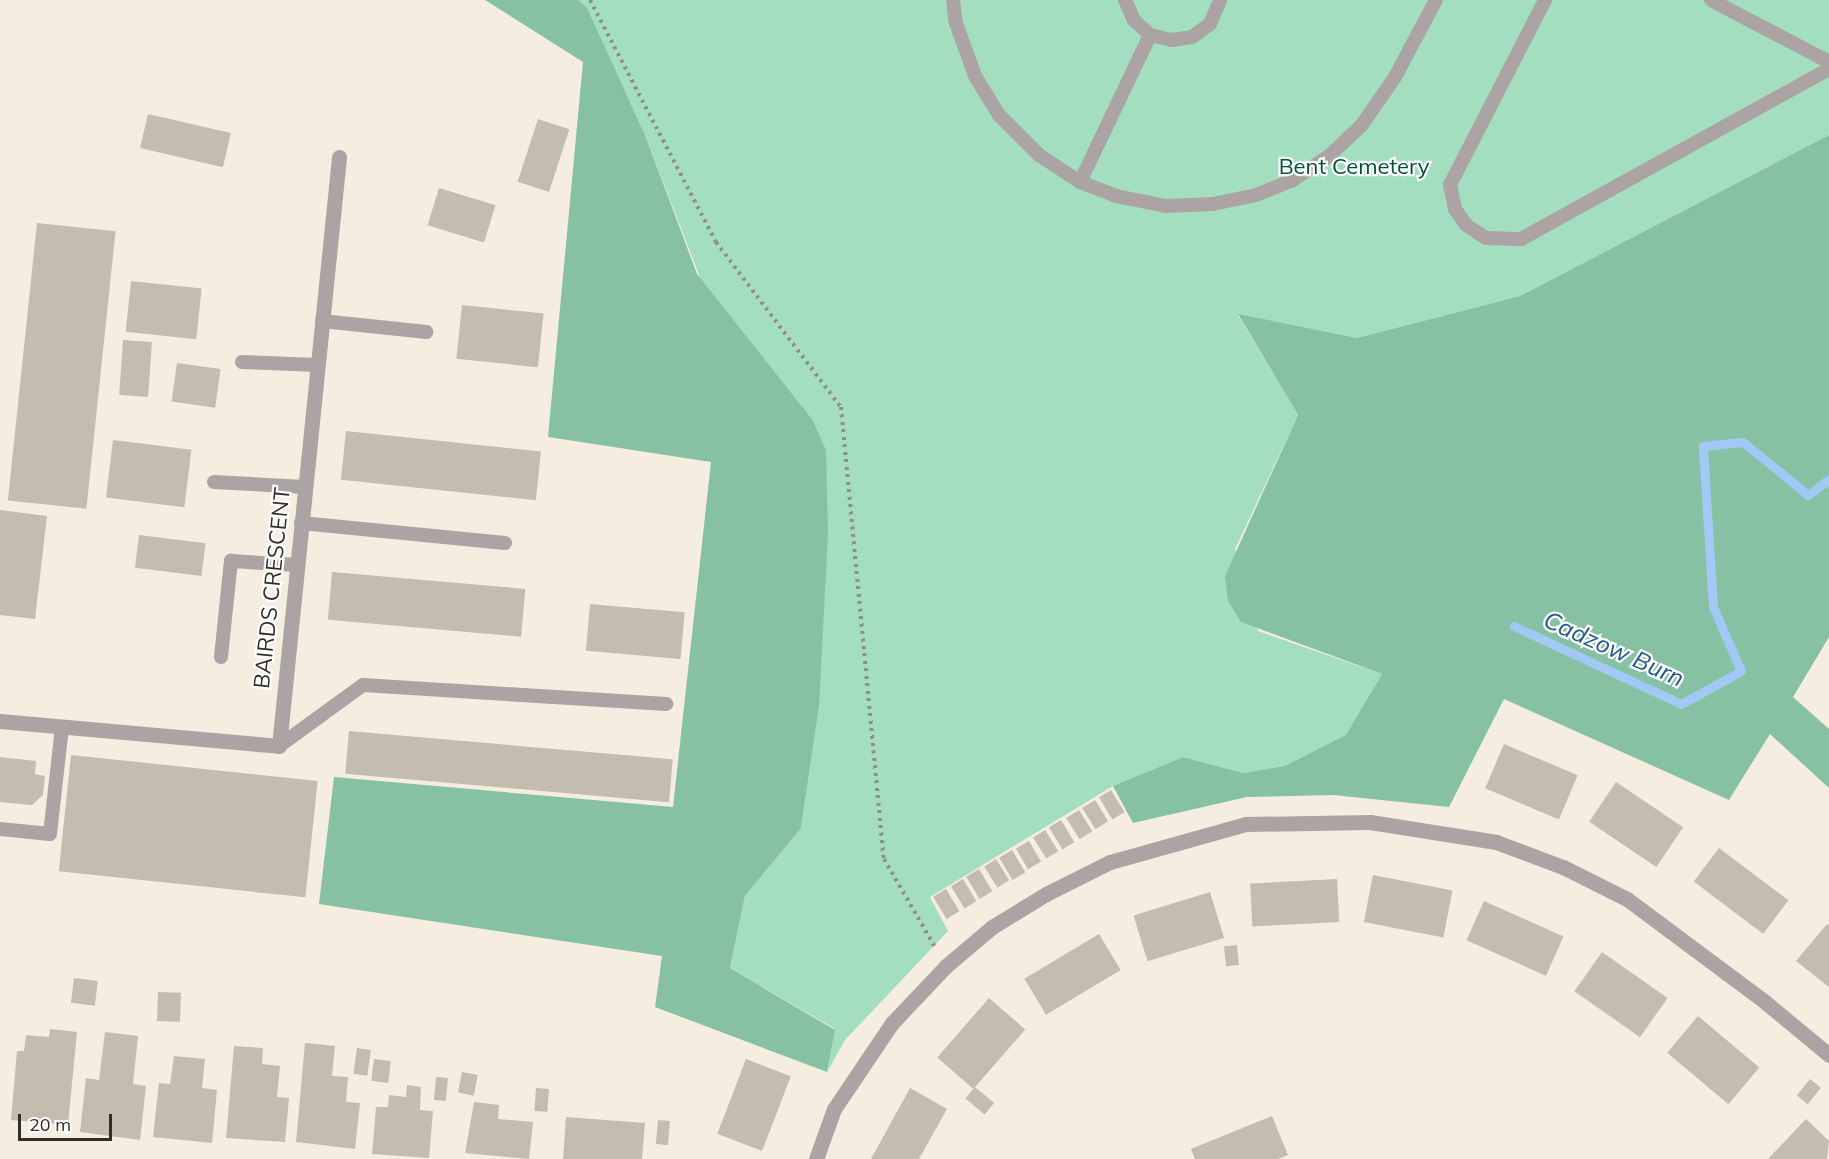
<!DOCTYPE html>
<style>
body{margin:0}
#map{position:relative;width:1829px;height:1159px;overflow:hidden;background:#f5ede0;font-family:Mulish,sans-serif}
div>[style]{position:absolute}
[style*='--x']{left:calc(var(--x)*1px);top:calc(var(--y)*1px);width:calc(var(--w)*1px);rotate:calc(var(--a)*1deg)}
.green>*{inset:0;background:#a2debf}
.forest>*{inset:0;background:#86c1a3}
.stream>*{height:9px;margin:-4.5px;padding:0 4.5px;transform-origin:4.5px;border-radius:4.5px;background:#a2c9f5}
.building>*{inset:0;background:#c4bcaf;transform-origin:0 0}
.path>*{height:4px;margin-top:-2px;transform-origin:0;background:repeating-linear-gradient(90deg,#938e85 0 3px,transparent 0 7.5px)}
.service>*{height:14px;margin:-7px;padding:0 7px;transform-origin:7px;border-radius:7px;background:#aca4a4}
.minor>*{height:15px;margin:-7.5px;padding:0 7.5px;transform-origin:7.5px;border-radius:7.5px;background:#aca4a4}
span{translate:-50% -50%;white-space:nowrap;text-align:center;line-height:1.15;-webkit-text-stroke:4.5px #fff;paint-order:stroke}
.park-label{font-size:22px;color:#005034}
.street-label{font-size:22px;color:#312e29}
.water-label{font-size:24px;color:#23598f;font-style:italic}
.scale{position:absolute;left:18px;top:1114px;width:94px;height:27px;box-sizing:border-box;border:3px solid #312e29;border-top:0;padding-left:8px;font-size:18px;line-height:21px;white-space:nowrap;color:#312e29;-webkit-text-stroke:4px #fff;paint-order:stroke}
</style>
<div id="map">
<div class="green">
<i style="clip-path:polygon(576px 0,1829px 0,1829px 135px,1520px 296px,1357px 338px,1238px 315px,1298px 415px,1235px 549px,1258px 631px,1382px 674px,1347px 735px,1285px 767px,1243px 773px,1183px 757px,1113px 786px,930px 897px,948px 931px,845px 1040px,827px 1072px,835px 1029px,730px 968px,745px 896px,801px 828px,819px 707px,812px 419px,701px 280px,645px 135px,589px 14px)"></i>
</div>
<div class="forest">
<i style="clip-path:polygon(485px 0,578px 0,587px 8px,645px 135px,697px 274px,812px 419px,826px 450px,828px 533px,819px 707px,801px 828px,745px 896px,730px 968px,835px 1030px,827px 1072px,655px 1007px,662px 956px,319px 904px,334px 777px,673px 807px,711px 462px,548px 437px,583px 62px)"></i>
<i style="clip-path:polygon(1829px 135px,1829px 637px,1793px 697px,1829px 729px,1829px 788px,1770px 734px,1729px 800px,1504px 699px,1449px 807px,1333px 795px,1247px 797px,1133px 823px,1113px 786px,1183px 757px,1243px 773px,1285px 766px,1346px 735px,1382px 674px,1241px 622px,1228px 601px,1225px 576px,1298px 415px,1238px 314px,1357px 338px,1520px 296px)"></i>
</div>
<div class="stream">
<i style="--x:1514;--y:626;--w:184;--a:25"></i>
<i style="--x:1681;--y:704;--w:68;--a:-28.8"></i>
<i style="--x:1741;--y:671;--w:70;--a:-113.6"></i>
<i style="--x:1713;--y:607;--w:161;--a:-93.6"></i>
<i style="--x:1703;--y:446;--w:40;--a:-5.7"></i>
<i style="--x:1743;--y:442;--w:84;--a:39.2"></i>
<i style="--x:1808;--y:495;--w:26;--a:-37"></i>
</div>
<div class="building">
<i style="left:148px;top:114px;width:85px;height:35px;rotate:13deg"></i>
<i style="left:538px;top:119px;width:33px;height:66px;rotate:18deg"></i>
<i style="left:439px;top:188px;width:59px;height:39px;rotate:17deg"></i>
<i style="left:37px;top:223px;width:79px;height:279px;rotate:6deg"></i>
<i style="left:131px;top:281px;width:71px;height:51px;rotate:6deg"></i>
<i style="left:462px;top:305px;width:82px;height:54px;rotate:6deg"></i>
<i style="left:123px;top:340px;width:29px;height:55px;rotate:4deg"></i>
<i style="left:177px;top:363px;width:44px;height:39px;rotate:8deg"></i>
<i style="left:346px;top:431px;width:196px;height:49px;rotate:6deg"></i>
<i style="left:113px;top:440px;width:79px;height:58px;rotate:7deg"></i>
<i style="clip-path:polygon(0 510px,47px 516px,35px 619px,0 615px)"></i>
<i style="left:139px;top:535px;width:67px;height:33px;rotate:7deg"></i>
<i style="left:332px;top:572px;width:194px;height:48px;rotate:5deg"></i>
<i style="left:590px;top:604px;width:95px;height:47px;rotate:5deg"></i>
<i style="left:349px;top:731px;width:325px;height:43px;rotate:5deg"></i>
<i style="left:1504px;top:744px;width:80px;height:48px;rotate:23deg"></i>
<i style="left:71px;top:755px;width:248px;height:117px;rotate:6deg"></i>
<i style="clip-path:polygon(0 757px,36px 761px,35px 774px,45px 776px,43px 795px,32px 805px,0 802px)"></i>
<i style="left:1616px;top:782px;width:81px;height:48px;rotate:34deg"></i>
<i style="left:1111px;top:790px;width:26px;height:14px;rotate:59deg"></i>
<i style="left:1095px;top:800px;width:25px;height:15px;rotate:58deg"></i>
<i style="left:1079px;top:810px;width:25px;height:15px;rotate:58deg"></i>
<i style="left:1061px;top:820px;width:26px;height:14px;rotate:59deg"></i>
<i style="left:1045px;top:830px;width:25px;height:14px;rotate:58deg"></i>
<i style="left:1029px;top:841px;width:24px;height:15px;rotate:60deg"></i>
<i style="left:1719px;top:848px;width:87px;height:42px;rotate:37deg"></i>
<i style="left:1012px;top:850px;width:26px;height:15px;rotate:59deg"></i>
<i style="left:996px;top:859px;width:25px;height:14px;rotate:58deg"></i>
<i style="left:979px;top:869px;width:26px;height:15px;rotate:59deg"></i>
<i style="left:1373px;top:875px;width:81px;height:48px;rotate:11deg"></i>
<i style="left:963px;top:879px;width:26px;height:14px;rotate:59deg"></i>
<i style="left:1337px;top:879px;width:43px;height:87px;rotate:87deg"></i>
<i style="left:946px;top:889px;width:26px;height:15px;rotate:59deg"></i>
<i style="left:1210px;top:892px;width:48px;height:80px;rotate:73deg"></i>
<i style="left:1484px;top:901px;width:87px;height:43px;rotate:24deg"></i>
<i style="clip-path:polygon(1827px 924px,1829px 925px,1829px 987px,1796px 961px)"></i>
<i style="left:1099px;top:934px;width:42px;height:87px;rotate:59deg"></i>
<i style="left:1237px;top:945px;width:20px;height:13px;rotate:84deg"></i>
<i style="left:1602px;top:952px;width:80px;height:48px;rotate:35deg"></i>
<i style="left:74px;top:978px;width:24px;height:25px;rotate:7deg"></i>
<i style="left:158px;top:992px;width:23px;height:29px;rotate:2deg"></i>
<i style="left:989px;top:998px;width:48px;height:79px;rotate:41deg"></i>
<i style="left:1698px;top:1016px;width:80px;height:48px;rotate:40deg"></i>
<i style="clip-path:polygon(50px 1029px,77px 1032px,68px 1125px,11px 1120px,17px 1051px,24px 1051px,26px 1035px,49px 1037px)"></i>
<i style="clip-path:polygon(105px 1032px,138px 1036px,133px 1084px,146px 1086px,140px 1140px,80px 1132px,86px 1078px,99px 1080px)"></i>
<i style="clip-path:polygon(305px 1043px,335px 1046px,332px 1076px,348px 1077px,346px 1102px,360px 1103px,355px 1149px,296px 1142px)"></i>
<i style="clip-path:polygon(234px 1046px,263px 1048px,262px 1064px,280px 1066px,277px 1097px,289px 1098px,285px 1142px,226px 1138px)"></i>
<i style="left:357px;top:1048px;width:14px;height:26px;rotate:8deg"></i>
<i style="clip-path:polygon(174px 1056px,205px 1059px,202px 1088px,217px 1090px,212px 1143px,153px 1137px,159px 1083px,170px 1084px)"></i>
<i style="left:374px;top:1059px;width:17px;height:22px;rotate:7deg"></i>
<i style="left:746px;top:1059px;width:48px;height:80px;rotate:21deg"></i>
<i style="left:462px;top:1072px;width:16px;height:21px;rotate:11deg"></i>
<i style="left:436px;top:1077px;width:12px;height:23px;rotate:5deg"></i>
<i style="left:1810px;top:1079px;width:14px;height:21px;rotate:39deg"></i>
<i style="clip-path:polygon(407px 1085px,421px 1087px,420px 1110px,433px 1111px,429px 1158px,372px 1154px,376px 1107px,388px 1107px,389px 1095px,406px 1097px)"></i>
<i style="left:975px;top:1087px;width:25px;height:15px;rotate:40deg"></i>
<i style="left:536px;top:1088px;width:13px;height:23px;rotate:4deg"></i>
<i style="clip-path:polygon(910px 1088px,947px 1109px,919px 1159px,871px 1159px)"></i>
<i style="clip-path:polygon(474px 1102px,499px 1105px,498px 1119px,533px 1122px,529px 1159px,465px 1153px)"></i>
<i style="clip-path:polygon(1272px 1116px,1288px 1155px,1278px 1159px,1195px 1159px,1191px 1149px)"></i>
<i style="clip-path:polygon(566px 1117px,645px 1123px,642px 1159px,563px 1159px)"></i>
<i style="clip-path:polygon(1806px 1119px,1829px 1141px,1827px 1159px,1768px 1159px)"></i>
<i style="left:658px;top:1120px;width:12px;height:24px;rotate:5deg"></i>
</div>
<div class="path">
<i style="--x:590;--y:0;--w:273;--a:62.5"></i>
<i style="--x:716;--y:242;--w:207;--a:52.9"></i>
<i style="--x:841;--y:407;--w:454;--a:84.6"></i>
<i style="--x:884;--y:859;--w:102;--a:59.9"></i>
</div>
<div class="service">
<i style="--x:953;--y:0;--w:23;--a:83"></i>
<i style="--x:956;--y:23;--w:56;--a:70.3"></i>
<i style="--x:975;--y:76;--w:46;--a:58.4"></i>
<i style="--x:999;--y:115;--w:57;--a:45"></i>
<i style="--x:1039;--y:155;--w:49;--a:33.4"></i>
<i style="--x:1080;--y:182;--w:39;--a:21"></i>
<i style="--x:1116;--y:196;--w:51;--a:11.3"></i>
<i style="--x:1166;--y:206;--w:47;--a:-2.4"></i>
<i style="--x:1213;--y:204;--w:44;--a:-11.8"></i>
<i style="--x:1256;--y:195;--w:40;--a:-22"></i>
<i style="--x:1293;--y:180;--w:43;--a:-33.7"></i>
<i style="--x:1329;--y:156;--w:44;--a:-43.2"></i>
<i style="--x:1361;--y:126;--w:60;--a:-55.2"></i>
<i style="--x:1395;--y:77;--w:87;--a:-62"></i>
<i style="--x:1125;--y:0;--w:22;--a:66"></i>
<i style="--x:1134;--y:20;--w:22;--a:43"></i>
<i style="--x:1150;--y:35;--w:22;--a:13"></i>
<i style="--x:1171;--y:40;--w:21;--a:-8"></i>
<i style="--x:1192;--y:37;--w:22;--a:-36"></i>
<i style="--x:1210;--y:24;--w:26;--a:-67"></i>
<i style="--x:1545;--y:0;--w:208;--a:117.2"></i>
<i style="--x:1450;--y:185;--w:25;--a:78"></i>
<i style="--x:1455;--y:209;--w:19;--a:55"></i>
<i style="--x:1466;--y:225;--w:24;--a:33"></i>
<i style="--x:1486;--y:238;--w:35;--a:2"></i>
<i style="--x:1521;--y:239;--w:352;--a:-28.9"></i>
<i style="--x:1711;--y:0;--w:133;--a:27.7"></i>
<i style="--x:1080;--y:182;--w:163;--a:-64.5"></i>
<i style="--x:322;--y:321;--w:105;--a:6"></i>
<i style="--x:242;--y:362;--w:76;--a:2.3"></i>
<i style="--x:214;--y:482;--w:91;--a:3.1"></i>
<i style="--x:301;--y:523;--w:205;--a:5.6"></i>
<i style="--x:221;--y:657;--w:97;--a:-84.1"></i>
<i style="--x:231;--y:561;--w:66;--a:3.5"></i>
<i style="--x:279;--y:746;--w:104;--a:-36"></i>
<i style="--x:363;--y:685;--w:304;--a:3.6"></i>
<i style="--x:0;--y:829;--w:50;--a:5.7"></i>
<i style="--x:50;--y:834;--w:108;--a:-83.6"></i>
</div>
<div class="minor">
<i style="--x:0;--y:721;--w:280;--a:5.1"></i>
<i style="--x:279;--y:746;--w:592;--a:-84.18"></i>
<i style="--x:816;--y:1159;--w:53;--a:-70.2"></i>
<i style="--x:834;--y:1109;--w:104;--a:-56"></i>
<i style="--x:892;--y:1023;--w:79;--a:-46.5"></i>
<i style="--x:946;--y:966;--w:60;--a:-40.3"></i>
<i style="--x:992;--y:927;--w:63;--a:-31.4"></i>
<i style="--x:1046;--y:894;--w:72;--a:-26.6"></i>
<i style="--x:1110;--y:862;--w:141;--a:-15.6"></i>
<i style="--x:1246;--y:824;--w:124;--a:-0.9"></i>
<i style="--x:1370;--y:822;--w:128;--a:9"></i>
<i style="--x:1496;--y:842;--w:72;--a:20.5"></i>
<i style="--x:1563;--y:867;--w:72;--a:26.6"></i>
<i style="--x:1627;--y:899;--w:172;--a:36.7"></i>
<i style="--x:1765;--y:1002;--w:83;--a:39.6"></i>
</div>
<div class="park-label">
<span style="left:1354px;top:167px">Bent Cemetery</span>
</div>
<div class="street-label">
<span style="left:272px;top:588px;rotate:-84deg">BAIRDS CRESCENT</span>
</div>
<div class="water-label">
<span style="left:1614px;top:649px;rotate:24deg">Cadzow Burn</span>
</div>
<div class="scale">20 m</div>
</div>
